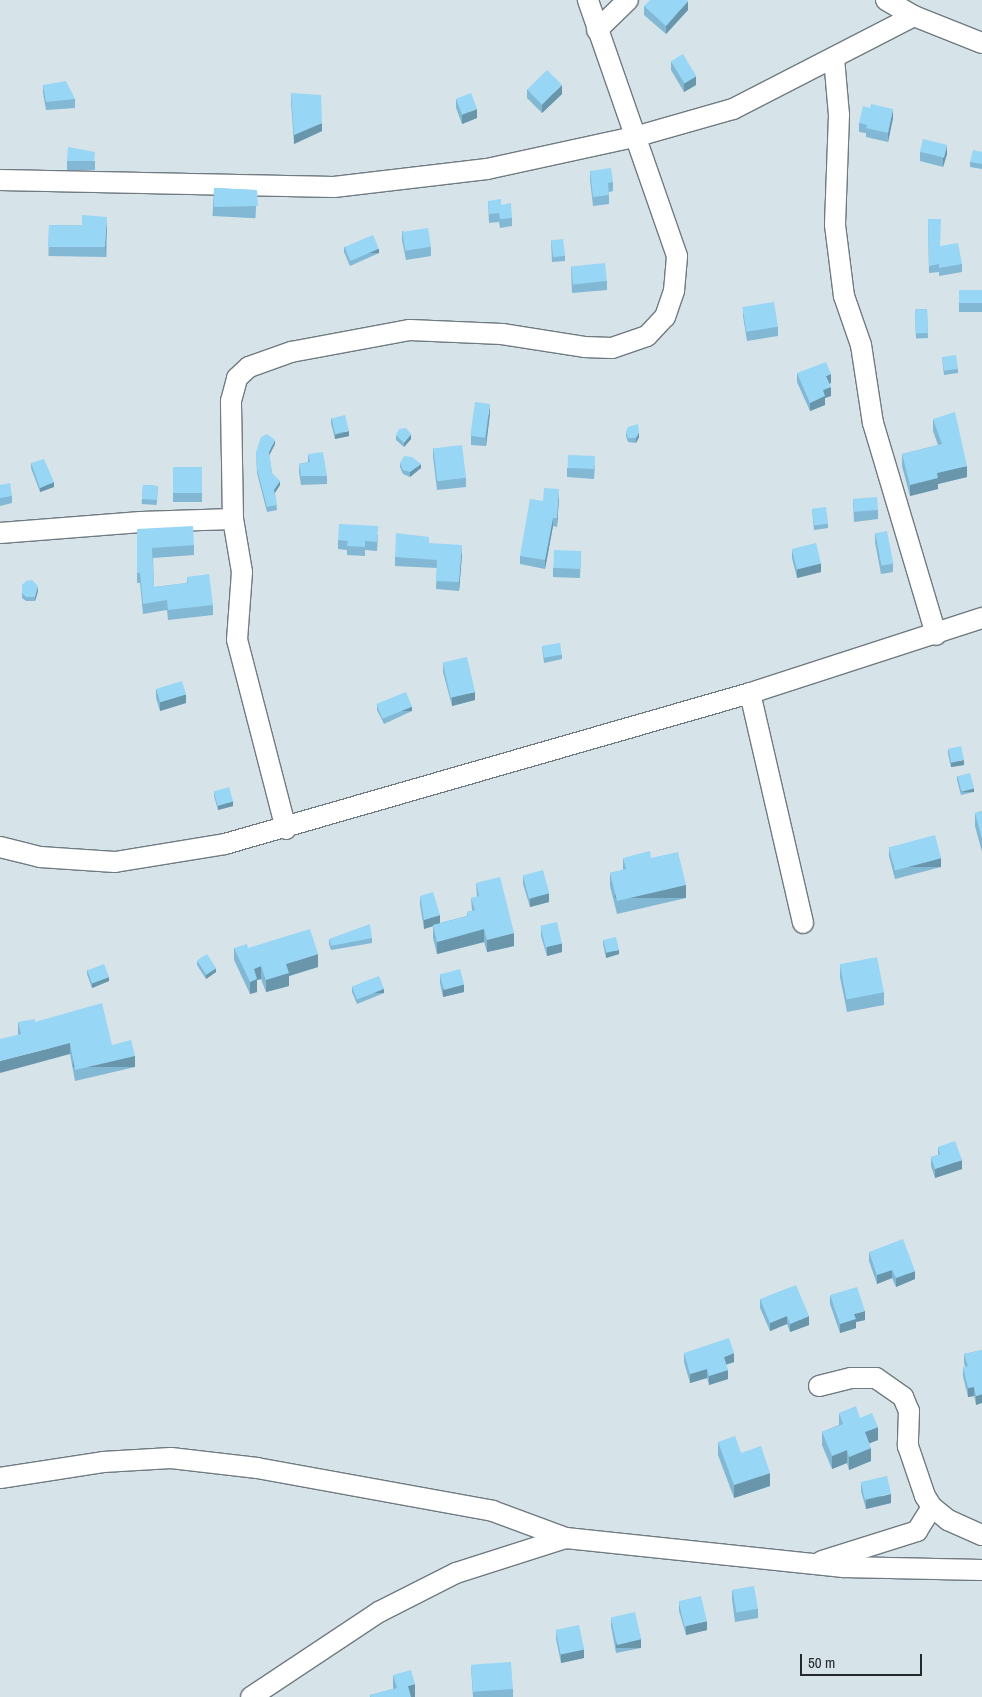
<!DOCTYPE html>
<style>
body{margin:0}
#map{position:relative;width:982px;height:1697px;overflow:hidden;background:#d6e3e9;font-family:"Archivo Narrow",sans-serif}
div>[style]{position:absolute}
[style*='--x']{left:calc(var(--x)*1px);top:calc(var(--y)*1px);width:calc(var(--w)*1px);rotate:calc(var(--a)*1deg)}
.roads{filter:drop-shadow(1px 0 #707b81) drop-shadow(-1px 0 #707b81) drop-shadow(0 1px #707b81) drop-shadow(0 -1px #707b81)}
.minor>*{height:20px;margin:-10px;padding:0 10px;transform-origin:10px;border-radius:10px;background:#fff}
.wall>*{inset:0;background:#82b8d3;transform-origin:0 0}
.shaded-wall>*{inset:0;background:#6a96ac;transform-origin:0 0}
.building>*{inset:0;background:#97d6f5;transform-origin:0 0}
span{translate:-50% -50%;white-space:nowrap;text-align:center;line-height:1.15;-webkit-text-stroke:4px #d6e3e9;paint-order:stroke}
.scale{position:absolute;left:800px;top:1654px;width:122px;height:22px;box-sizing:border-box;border:2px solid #24292c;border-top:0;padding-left:6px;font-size:15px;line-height:18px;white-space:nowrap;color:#24292c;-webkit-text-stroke:4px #d6e3e9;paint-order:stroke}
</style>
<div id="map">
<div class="roads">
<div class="minor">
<i style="--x:886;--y:0;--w:32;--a:30"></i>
<i style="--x:914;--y:16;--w:73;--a:21.7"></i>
<i style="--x:597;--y:30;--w:43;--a:-44.1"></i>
<i style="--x:834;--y:58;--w:57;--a:85"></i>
<i style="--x:839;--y:115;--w:110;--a:92.1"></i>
<i style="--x:835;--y:225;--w:72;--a:82.8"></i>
<i style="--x:844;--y:296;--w:52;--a:70.9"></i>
<i style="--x:861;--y:345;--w:79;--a:81.3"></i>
<i style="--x:873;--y:423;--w:221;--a:73.4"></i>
<i style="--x:0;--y:180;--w:334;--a:1.2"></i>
<i style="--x:334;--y:187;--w:154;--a:-6.7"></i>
<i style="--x:487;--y:169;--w:155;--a:-12.3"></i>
<i style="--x:638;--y:136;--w:99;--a:-15.9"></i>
<i style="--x:733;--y:109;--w:203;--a:-27.2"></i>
<i style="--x:0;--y:533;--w:141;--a:-4.5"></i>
<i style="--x:141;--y:522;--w:92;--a:-1.9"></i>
<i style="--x:750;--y:693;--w:236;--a:77"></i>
<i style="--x:286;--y:829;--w:195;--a:-104.5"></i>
<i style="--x:237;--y:640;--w:68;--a:-85.8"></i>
<i style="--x:242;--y:572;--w:54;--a:-99.6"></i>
<i style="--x:233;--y:519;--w:118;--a:-91"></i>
<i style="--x:231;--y:401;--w:24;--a:-75"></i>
<i style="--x:237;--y:378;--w:16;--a:-43"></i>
<i style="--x:249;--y:367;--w:45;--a:-19.7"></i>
<i style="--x:291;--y:352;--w:121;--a:-10.5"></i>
<i style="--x:410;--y:330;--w:92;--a:2.5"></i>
<i style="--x:502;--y:334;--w:83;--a:9"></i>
<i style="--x:584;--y:347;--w:28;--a:2"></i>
<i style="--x:612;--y:348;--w:37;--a:-19"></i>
<i style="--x:647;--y:336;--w:26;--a:-47"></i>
<i style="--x:665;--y:317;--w:28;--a:-71"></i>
<i style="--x:674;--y:291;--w:35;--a:-85"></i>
<i style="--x:677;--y:256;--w:271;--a:-109.2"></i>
<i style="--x:0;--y:847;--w:41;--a:14"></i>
<i style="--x:40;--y:857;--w:75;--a:3.8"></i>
<i style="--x:115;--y:862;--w:111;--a:-9.3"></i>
<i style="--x:225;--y:844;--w:554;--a:-16.04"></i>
<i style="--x:757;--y:691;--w:237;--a:-18"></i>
<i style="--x:819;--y:1386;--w:33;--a:-14"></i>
<i style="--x:851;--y:1378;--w:25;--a:0"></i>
<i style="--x:876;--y:1378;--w:33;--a:35"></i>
<i style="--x:903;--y:1397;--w:15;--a:67"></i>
<i style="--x:909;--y:1411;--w:35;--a:92"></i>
<i style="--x:908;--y:1446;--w:53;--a:71.2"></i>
<i style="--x:925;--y:1496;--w:13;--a:58"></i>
<i style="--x:932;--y:1507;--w:21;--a:39"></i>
<i style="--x:948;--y:1520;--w:37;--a:24"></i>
<i style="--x:0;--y:1478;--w:104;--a:-8.8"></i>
<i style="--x:103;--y:1462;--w:68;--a:-3.4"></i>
<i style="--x:171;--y:1458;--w:87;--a:6.6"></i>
<i style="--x:257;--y:1468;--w:240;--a:10.3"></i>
<i style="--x:493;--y:1511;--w:78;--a:20.3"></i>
<i style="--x:822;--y:1561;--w:100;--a:-17.5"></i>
<i style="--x:917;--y:1531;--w:28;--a:-58"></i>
<i style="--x:251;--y:1697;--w:154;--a:-33.6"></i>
<i style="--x:379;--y:1612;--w:86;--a:-26.9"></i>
<i style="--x:456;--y:1573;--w:115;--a:-17.7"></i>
<i style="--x:566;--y:1538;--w:279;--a:6"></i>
<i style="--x:843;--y:1567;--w:139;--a:1.2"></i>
</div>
</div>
<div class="wall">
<i style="clip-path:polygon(644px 6px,688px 10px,666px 34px,644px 15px)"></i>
<i style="clip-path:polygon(671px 61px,696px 85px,684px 92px,671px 70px)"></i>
<i style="clip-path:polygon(43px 85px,75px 99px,75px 108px,46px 110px,43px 93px)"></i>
<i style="clip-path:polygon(527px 89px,562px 94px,542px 113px,527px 98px)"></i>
<i style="clip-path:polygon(291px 93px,322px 131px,294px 144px,291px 102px)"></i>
<i style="clip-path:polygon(456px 99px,477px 118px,462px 124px,456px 108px)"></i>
<i style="clip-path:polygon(893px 118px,888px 142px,866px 137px,866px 133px,859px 132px,859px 123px)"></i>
<i style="clip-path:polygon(920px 152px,947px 154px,943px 167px,920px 161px)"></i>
<i style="clip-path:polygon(982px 152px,982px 169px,970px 167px,970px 162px)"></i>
<i style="left:67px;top:161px;width:28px;height:9px"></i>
<i style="clip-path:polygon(590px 171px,613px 182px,613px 191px,609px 192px,609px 204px,593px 206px,590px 180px)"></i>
<i style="left:214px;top:188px;width:43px;height:28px;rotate:3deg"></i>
<i style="clip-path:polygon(488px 201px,501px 205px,512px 218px,512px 226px,500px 228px,499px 222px,489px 223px)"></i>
<i style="clip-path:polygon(928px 219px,940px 246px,962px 264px,962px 272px,939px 276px,939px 272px,929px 273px)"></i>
<i style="left:49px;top:225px;width:58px;height:31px;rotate:1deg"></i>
<i style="clip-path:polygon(402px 231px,431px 247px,431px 256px,406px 260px,402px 240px)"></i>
<i style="clip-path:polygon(551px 240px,565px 256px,565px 261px,552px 262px)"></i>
<i style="clip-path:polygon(344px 247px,379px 253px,350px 266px,344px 252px)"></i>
<i style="clip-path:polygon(571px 267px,607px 281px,607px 290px,572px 293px)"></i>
<i style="left:959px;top:290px;width:23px;height:22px"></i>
<i style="clip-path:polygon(743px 308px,778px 327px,778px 336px,747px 341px,743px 316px)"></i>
<i style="left:927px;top:309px;width:29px;height:12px;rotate:88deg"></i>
<i style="clip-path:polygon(942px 357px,958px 369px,958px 373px,944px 375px)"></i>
<i style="clip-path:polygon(797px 373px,831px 383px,829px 384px,831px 396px,825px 398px,825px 405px,810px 411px,797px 382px)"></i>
<i style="clip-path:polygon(490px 413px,486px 446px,471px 445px,471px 436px)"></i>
<i style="clip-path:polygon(331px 418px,349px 436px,335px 439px,331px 423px)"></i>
<i style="clip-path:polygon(933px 419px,967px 477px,938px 484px,938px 489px,910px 496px,902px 466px,902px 454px,938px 445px,933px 431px)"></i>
<i style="clip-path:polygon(626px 432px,639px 437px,636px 443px,628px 442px,626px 436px)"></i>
<i style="clip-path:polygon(396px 435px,411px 439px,404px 447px,396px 440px)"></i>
<i style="clip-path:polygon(275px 444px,269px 455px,272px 473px,280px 485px,275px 493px,277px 510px,267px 512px,257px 473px,256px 452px)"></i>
<i style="clip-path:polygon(433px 448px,466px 478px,466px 487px,437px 490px,433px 457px)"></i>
<i style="clip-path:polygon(308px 454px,327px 476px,327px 484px,301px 485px,299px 472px,299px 464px,308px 462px)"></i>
<i style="clip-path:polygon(31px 463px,54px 487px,40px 492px,31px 468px)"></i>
<i style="clip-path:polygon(400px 463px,421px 468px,410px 477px,403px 474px,400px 467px)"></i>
<i style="clip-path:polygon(595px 465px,594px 479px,567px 477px,567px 468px)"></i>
<i style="left:173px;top:467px;width:29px;height:35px"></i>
<i style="clip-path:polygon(0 485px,12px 496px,12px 503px,0 506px)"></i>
<i style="left:143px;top:485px;width:15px;height:19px;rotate:4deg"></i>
<i style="clip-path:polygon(559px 497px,557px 527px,553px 526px,545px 569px,520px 564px,520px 556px)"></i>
<i style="clip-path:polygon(853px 500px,878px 510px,878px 519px,854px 522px)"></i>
<i style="clip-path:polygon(812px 509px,828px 524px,828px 528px,814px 530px)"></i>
<i style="clip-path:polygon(137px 529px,194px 545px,194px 555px,153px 558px,154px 587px,187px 583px,187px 577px,213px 605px,213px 615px,168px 620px,167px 610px,143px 614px,140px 583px,137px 583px)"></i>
<i style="clip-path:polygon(875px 533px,893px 563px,893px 572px,881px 574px,875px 542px)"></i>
<i style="clip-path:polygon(378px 535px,377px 551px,365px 550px,365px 556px,347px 555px,347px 550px,338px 549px,338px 540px)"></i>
<i style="clip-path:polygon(429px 543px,462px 554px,459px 591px,436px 589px,437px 568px,395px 566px,395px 557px)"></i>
<i style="clip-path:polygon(792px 549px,821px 572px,797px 578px,792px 558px)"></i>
<i style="clip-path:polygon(581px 551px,580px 578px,553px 577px,553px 568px)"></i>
<i style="clip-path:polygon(22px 585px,38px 591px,35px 601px,26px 601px,22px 598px)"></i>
<i style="clip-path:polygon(542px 646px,562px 655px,562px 659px,544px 663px)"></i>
<i style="clip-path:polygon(443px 663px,475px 700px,452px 706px,443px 672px)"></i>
<i style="clip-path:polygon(156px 689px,186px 703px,160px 711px,156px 698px)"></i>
<i style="clip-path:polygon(377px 706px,412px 711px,384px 724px,377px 710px)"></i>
<i style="clip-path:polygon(948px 749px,964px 765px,951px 767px,948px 754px)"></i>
<i style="clip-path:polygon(957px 776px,974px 792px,961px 795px,957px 780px)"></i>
<i style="clip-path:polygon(214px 792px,233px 806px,218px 810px,214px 796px)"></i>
<i style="clip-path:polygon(982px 811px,982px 852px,975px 826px,975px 813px)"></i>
<i style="clip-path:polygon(889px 847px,941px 867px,895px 879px,889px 856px)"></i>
<i style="clip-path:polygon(623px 858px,686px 898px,617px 914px,610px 886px,610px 873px,623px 870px)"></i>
<i style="clip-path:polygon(523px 876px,549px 902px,530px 907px,523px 884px)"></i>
<i style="clip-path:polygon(476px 883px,514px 946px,487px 952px,484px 942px,437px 954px,433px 938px,433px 926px,424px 929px,420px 905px,420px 896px,440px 923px,467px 916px,467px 912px,472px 911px,471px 898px,477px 897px)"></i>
<i style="clip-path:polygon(541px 927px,562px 952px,547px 956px,541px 936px)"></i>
<i style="clip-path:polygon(372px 938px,372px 943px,331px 950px,329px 944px,329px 939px)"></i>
<i style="clip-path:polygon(603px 940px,619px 954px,606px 958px,603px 944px)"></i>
<i style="clip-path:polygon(234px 948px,248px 948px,318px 967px,289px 976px,289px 986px,266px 992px,261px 979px,257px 980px,257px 992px,250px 994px,234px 960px)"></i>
<i style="clip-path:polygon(197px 961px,216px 972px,206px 979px,197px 965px)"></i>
<i style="clip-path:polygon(840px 964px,884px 992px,884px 1005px,847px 1012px,840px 977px)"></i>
<i style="clip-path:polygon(87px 970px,109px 981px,92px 988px,87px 974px)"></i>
<i style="clip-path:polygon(440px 974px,464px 992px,443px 997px,440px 983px)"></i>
<i style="clip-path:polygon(352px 987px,384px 993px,357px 1004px,352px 992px)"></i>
<i style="clip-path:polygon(18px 1022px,35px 1022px,112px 1045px,135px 1067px,75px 1081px,70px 1054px,18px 1035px)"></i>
<i style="clip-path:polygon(938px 1147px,962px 1169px,935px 1178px,931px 1166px,931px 1157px,938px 1155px)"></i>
<i style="clip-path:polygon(869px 1252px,915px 1279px,896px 1287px,892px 1278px,877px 1284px,869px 1261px)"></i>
<i style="clip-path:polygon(830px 1295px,865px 1320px,856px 1322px,856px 1328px,840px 1333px,830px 1304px)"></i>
<i style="clip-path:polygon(760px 1299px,809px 1325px,790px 1332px,787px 1324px,770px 1331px,760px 1308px)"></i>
<i style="clip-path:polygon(982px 1350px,976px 1405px,974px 1396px,968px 1397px,963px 1376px,963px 1367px,965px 1367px,964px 1363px,964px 1354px)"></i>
<i style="clip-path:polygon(684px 1353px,734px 1362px,726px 1365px,728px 1379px,709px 1385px,707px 1378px,690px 1383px,684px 1362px)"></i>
<i style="clip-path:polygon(839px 1413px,860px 1418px,878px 1440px,869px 1443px,871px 1461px,849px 1470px,847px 1463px,832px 1469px,822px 1445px,822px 1432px,839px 1425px)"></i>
<i style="clip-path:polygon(718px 1442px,741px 1453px,770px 1486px,734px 1498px,718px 1455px)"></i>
<i style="clip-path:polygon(861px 1482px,891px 1503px,866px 1509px,861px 1491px)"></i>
<i style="clip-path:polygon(732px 1590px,758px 1609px,758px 1618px,735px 1622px,732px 1599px)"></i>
<i style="clip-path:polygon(679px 1602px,707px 1630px,686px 1635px,679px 1611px)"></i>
<i style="clip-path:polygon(611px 1618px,641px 1648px,616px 1653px,611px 1626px)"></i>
<i style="clip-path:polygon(556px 1631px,584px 1658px,561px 1663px,556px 1639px)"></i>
<i style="clip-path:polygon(471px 1666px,513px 1689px,513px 1697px,473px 1697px)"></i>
<i style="clip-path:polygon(393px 1675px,415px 1697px,370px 1697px,370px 1695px,393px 1689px)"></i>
</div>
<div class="shaded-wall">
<i style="clip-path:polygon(688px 1px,688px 10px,666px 34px,666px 26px)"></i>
<i style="clip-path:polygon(696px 76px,696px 85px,684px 92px,684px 83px)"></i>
<i style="clip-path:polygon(562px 85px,562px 94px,542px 113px,542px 104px)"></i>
<i style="clip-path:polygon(477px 109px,477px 118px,462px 124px,462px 115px)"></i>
<i style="clip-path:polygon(893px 109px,893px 118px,888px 142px,888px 133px)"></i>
<i style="clip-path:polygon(322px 123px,322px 131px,294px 144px,294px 135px)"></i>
<i style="clip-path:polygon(947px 145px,947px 154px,943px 167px,943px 158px)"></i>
<i style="clip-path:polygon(107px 217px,107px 226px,105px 256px,105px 247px)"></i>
<i style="left:379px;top:249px;width:4px;height:32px;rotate:90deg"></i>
<i style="clip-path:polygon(831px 374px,831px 383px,826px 385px,826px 376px)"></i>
<i style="clip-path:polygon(831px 387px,831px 396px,825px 398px,825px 405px,810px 411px,810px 403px,823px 390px)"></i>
<i style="clip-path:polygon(490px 404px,490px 413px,486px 446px,486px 438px)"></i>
<i style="clip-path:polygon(349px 431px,349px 436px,335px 439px,335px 435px)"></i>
<i style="clip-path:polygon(639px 432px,639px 437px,636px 443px,636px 438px)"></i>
<i style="clip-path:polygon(411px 434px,411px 439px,404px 447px,404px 443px)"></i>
<i style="clip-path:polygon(275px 440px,275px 444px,269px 456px,269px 452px)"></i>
<i style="clip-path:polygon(421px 464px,421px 468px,410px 477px,410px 472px)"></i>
<i style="clip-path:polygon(967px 466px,967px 477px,938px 484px,938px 489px,910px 496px,910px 485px,937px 473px)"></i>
<i style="clip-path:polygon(280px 481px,280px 485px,274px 494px,274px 490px)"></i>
<i style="clip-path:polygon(54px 482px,54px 487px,40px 492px,40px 488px)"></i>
<i style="clip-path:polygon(559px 489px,559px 497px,557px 527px,557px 518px)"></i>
<i style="clip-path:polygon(553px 518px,553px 526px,545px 569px,545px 560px)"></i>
<i style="clip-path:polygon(462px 545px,462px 554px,459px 591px,459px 582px)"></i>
<i style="clip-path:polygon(821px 563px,821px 572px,797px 578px,797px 569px)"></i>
<i style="clip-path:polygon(38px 586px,38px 591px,35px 601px,35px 597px)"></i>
<i style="clip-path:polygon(475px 692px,475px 700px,452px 706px,452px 697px)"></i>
<i style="clip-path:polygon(186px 694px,186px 703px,160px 711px,160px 702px)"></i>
<i style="left:412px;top:707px;width:4px;height:31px;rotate:90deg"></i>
<i style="clip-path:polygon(964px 760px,964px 765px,951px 767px,951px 763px)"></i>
<i style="left:974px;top:788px;width:4px;height:13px;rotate:90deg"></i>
<i style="clip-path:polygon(233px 801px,233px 806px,218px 810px,218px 806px)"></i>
<i style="left:941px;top:858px;width:9px;height:48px;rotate:90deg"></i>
<i style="left:686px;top:885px;width:13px;height:71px;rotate:90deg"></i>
<i style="clip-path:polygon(549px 893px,549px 902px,530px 907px,530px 899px)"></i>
<i style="clip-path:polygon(440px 915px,440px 924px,424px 929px,424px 920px)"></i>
<i style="clip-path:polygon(484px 929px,484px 942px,437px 954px,437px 942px)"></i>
<i style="clip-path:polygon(514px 933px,514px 946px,487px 952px,487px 940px)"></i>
<i style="clip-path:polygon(562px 943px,562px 952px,547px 956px,547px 947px)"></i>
<i style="clip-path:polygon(619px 950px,619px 954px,606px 958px,606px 953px)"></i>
<i style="clip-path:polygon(318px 954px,318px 967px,289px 976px,289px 986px,266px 992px,266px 980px,286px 964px)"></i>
<i style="clip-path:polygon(261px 966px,261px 979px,257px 980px,257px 992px,250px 994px,250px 982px,254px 969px)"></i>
<i style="clip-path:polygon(216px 968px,216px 972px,206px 979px,206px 975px)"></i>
<i style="clip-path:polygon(109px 977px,109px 981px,92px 988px,92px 983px)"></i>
<i style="clip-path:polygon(464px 984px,464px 992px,443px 997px,443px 988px)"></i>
<i style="left:384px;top:989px;width:4px;height:29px;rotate:90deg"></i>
<i style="clip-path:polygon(70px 1043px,70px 1054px,0 1073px,0 1061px)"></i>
<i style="left:135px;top:1056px;width:11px;height:62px;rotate:90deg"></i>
<i style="clip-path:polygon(962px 1160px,962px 1169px,935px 1178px,935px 1169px)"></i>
<i style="clip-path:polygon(892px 1270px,892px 1278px,877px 1284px,877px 1275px)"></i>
<i style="clip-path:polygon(915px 1271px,915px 1279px,896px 1287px,896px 1278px)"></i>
<i style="clip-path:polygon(865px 1311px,865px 1320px,856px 1322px,856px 1328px,840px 1333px,840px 1324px,854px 1314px)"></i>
<i style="clip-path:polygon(787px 1316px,787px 1324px,770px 1331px,770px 1323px)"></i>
<i style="clip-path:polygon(809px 1316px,809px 1325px,790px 1332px,790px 1324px)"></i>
<i style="clip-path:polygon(734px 1353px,734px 1362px,724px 1365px,724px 1357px)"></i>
<i style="clip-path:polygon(707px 1369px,707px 1378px,690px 1383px,690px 1374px)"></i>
<i style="clip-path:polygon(728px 1370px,728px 1379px,709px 1385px,709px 1376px)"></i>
<i style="clip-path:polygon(974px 1387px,974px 1396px,968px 1397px,968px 1388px)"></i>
<i style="clip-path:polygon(982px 1394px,982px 1403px,976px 1405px,976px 1396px)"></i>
<i style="clip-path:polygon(878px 1427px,878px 1440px,865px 1445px,865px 1432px)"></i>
<i style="clip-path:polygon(871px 1448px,871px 1461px,849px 1470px,849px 1457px)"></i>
<i style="clip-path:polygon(847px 1450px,847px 1463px,832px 1469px,832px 1456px)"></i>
<i style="clip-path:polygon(770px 1473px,770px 1486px,734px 1498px,734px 1485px)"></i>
<i style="clip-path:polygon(891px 1494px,891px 1503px,866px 1509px,866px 1500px)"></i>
<i style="clip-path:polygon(707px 1621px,707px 1630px,686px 1635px,686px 1626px)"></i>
<i style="left:641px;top:1639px;width:9px;height:25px;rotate:90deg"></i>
<i style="clip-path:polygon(584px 1649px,584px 1658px,561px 1663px,561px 1654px)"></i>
<i style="clip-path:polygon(415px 1684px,415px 1697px,408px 1697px,408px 1686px)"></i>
</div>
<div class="building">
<i style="clip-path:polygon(650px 0,687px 0,688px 1px,666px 26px,644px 6px)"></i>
<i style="left:683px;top:54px;width:26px;height:14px;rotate:59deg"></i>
<i style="left:547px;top:70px;width:21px;height:28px;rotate:45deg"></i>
<i style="clip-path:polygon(66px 81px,75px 99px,46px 102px,43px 85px)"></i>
<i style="clip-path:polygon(291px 93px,321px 95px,322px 123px,294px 135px)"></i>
<i style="left:471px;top:93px;width:17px;height:16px;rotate:69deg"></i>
<i style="clip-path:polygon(871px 104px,893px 109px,888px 133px,866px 128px,867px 125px,859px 123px,863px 106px,870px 108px)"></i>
<i style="left:923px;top:139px;width:25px;height:13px;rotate:14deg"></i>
<i style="clip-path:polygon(68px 147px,95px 152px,94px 161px,67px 161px)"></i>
<i style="clip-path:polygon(973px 150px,982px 152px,982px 164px,970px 162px)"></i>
<i style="clip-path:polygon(611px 168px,613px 182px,608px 183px,609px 195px,593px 197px,590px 171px)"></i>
<i style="clip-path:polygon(214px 188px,257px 190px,258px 206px,214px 207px)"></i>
<i style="clip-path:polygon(501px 199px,501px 205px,511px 203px,512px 218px,500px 219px,499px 213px,489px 214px,488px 201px)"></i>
<i style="clip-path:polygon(82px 215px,107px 217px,105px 247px,48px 247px,49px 225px,82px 226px)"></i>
<i style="clip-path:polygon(928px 219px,941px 219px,940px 246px,958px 243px,962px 264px,939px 268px,939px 264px,929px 266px)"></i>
<i style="left:428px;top:228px;width:19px;height:26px;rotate:81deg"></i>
<i style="left:373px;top:235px;width:15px;height:31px;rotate:67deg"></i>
<i style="left:563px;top:239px;width:17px;height:12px;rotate:83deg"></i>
<i style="left:605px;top:263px;width:18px;height:34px;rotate:84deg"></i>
<i style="left:959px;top:290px;width:23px;height:13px"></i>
<i style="left:774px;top:302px;width:25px;height:32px;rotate:81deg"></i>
<i style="left:927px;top:309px;width:24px;height:12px;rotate:88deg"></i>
<i style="left:956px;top:355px;width:14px;height:14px;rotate:82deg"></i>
<i style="clip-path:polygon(826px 362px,831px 374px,826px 376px,831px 387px,823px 390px,825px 396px,810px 403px,797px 373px)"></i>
<i style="left:475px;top:402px;width:15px;height:34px;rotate:8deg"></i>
<i style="clip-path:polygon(955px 412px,967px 466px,937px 473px,938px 478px,910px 485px,902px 454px,942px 444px,933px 419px)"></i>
<i style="left:345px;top:415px;width:16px;height:14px;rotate:76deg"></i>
<i style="clip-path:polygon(638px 424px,639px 432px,636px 438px,628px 438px,626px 432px,628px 427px)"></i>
<i style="clip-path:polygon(406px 428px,411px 434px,404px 443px,396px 435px,399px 429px)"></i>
<i style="clip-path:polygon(267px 434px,275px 440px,269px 452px,272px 473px,280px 481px,274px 490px,277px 505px,267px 507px,257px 469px,256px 452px,261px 437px)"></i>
<i style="left:462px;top:445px;width:33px;height:29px;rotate:83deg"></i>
<i style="clip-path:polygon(323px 452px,327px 476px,301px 476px,299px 464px,310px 462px,308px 454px)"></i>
<i style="left:568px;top:455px;width:27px;height:13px;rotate:2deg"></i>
<i style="clip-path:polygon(404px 456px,412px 457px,421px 464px,410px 472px,403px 470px,400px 463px)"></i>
<i style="clip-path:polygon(44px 459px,54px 482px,40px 488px,31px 463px)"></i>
<i style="left:173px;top:467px;width:29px;height:26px"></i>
<i style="clip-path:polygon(10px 483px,12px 496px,0 498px,0 485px)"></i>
<i style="left:143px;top:485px;width:15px;height:14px;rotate:4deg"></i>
<i style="clip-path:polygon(544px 488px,559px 489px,557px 518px,553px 518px,545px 560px,520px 556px,530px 499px,543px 501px)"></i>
<i style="left:877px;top:497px;width:13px;height:24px;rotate:86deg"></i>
<i style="left:826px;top:507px;width:17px;height:14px;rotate:83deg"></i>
<i style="clip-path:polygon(339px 524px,378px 526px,377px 542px,365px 541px,365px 547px,347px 546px,348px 541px,338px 540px)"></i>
<i style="clip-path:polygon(193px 526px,194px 545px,152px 548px,154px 587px,188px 583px,187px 577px,209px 574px,213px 605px,168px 610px,167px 600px,143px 604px,140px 573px,137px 573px,137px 529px)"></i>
<i style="left:887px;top:531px;width:33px;height:12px;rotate:79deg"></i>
<i style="clip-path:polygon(396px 533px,429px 537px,429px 543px,462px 545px,459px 582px,436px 581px,437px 560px,395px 557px)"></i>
<i style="left:816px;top:543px;width:21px;height:25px;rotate:76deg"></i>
<i style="left:554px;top:550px;width:27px;height:18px;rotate:2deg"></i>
<i style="clip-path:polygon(32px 580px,38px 586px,35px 597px,26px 597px,22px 593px,22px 585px,26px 581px)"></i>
<i style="left:560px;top:643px;width:12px;height:18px;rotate:81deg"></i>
<i style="left:467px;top:657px;width:36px;height:25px;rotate:77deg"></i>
<i style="left:182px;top:681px;width:14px;height:27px;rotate:73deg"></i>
<i style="left:406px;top:692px;width:16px;height:32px;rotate:68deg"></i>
<i style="left:961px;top:746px;width:14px;height:13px;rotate:78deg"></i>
<i style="left:970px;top:773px;width:16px;height:13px;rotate:75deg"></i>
<i style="left:229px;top:787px;width:15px;height:16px;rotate:74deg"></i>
<i style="clip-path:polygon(982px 811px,982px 839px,975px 813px)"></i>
<i style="left:935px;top:835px;width:24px;height:48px;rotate:75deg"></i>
<i style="clip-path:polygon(650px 851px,651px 858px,678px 852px,686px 885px,617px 901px,610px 873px,626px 869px,623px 858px)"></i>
<i style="left:543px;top:870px;width:24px;height:21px;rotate:75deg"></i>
<i style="clip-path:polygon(500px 877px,514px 933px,487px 940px,484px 929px,437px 942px,433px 925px,468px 916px,467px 912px,475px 910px,471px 898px,479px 896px,476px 883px)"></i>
<i style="clip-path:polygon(433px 892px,440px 915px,424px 920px,420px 896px)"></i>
<i style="left:557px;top:922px;width:22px;height:17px;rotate:77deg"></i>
<i style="clip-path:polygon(370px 924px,372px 938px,331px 946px,329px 939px)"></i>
<i style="clip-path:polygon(310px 929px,318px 954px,286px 964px,289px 973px,266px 980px,261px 966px,254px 969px,257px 979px,250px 982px,234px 948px,247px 944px,248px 948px)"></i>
<i style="left:616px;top:937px;width:13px;height:13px;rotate:77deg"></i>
<i style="left:207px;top:954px;width:17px;height:12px;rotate:57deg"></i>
<i style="left:877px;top:957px;width:36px;height:38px;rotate:79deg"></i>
<i style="left:104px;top:964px;width:14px;height:18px;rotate:69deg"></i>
<i style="left:460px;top:969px;width:16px;height:21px;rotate:75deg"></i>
<i style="left:379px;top:976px;width:14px;height:29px;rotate:69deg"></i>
<i style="clip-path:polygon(102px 1003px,112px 1045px,131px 1040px,135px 1056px,75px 1070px,70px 1043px,0 1061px,0 1039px,21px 1034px,18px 1022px,35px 1019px,35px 1022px)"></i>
<i style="clip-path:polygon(955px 1141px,962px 1160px,935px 1169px,931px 1157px,940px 1154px,938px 1147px)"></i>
<i style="clip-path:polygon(903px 1239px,915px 1271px,896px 1278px,892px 1270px,877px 1275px,869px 1252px)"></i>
<i style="clip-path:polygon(796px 1285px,809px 1316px,790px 1324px,787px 1316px,770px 1323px,760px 1299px)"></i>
<i style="clip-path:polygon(857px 1287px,865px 1311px,854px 1314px,856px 1319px,840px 1324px,830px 1295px)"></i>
<i style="clip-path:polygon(729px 1338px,734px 1353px,724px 1357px,728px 1370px,709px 1376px,707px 1369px,690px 1374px,684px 1353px)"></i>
<i style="clip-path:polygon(982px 1350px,982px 1394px,976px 1396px,974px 1387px,968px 1388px,963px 1367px,968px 1366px,964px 1354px)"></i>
<i style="clip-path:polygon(856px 1406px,860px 1418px,872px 1413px,878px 1427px,865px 1432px,871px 1448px,849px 1457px,847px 1450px,832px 1456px,822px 1432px,843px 1424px,839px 1413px)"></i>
<i style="clip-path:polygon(735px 1436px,741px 1453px,761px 1446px,770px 1473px,734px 1485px,718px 1442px)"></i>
<i style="left:887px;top:1476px;width:18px;height:27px;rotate:77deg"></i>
<i style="left:754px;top:1586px;width:23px;height:22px;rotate:80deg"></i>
<i style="left:701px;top:1596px;width:26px;height:23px;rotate:77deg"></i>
<i style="left:635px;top:1612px;width:28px;height:25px;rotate:77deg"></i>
<i style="left:579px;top:1625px;width:25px;height:24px;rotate:78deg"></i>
<i style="left:511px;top:1662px;width:27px;height:40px;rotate:86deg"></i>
<i style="clip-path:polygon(411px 1670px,415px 1684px,408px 1686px,411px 1697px,371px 1697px,370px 1695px,397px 1688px,393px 1675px)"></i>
</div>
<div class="scale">50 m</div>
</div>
